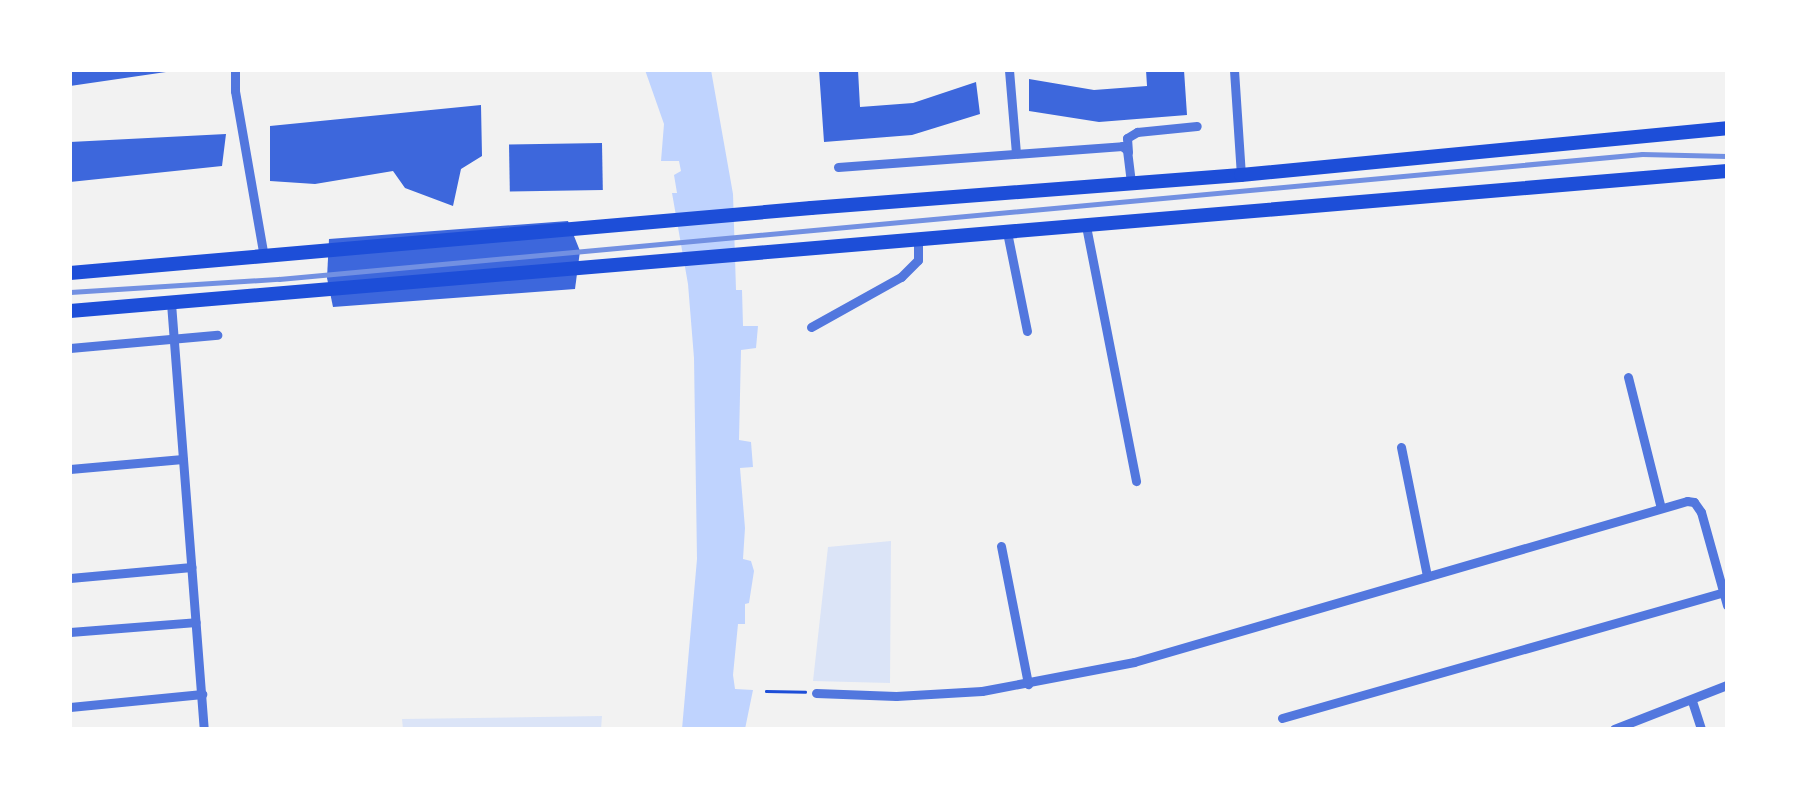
<!DOCTYPE html>
<style>
body{margin:0}
#map{position:relative;width:1797px;height:799px;overflow:hidden;background:#f2f2f2;font-family:"Archivo Narrow",sans-serif}
div>[style]{position:absolute}
[style*='--x']{left:calc(var(--x)*1px);top:calc(var(--y)*1px);width:calc(var(--w)*1px);rotate:calc(var(--a)*1deg)}
.green>*{inset:0;background:#dbe4f7}
.water>*{inset:0;background:#bfd3fe}
.building>*{inset:0;background:#3d67dc;transform-origin:0 0}
.path>*{height:2.5px;margin:-1.25px;padding:0 1.25px;transform-origin:1.25px;border-radius:1.25px;background:#1d4ed8}
.minor>*{height:9px;margin:-4.5px;padding:0 4.5px;transform-origin:4.5px;border-radius:4.5px;background:#5277de}
.primary>*{height:14px;margin:-7px;padding:0 7px;transform-origin:7px;border-radius:7px;background:#1d4ed8}
.rail>*{height:5px;margin:-2.5px;padding:0 2.5px;transform-origin:2.5px;border-radius:2.5px;background:#7290e2}
span{translate:-50% -50%;white-space:nowrap;text-align:center;line-height:1.15;-webkit-text-stroke:10px #fff;paint-order:stroke}
.frame{position:absolute;inset:0;border:72px solid #fff;pointer-events:none}
</style>
<div id="map">
<div class="green">
<i style="clip-path:polygon(891px 541px,890px 683px,813px 681px,828px 547px)"></i>
<i style="clip-path:polygon(602px 716px,601px 729px,403px 729px,402px 719px)"></i>
</div>
<div class="water">
<i style="clip-path:polygon(645px 70px,711px 70px,733px 194px,736px 290px,742px 290px,743px 326px,758px 326px,756px 348px,741px 350px,739px 440px,751px 442px,753px 467px,740px 468px,745px 528px,743px 559px,751px 561px,754px 571px,749px 603px,745px 604px,745px 624px,738px 624px,733px 675px,735px 689px,753px 690px,745px 729px,682px 729px,697px 559px,694px 358px,688px 284px,672px 193px,677px 193px,674px 175px,681px 171px,679px 161px,661px 161px,664px 124px)"></i>
</div>
<div class="building">
<i style="clip-path:polygon(70px 70px,166px 70px,166px 72px,70px 86px)"></i>
<i style="clip-path:polygon(819px 70px,858px 70px,860px 107px,913px 103px,976px 82px,980px 114px,912px 135px,824px 142px)"></i>
<i style="clip-path:polygon(1146px 70px,1184px 70px,1187px 115px,1099px 122px,1029px 111px,1029px 79px,1094px 90px,1147px 86px)"></i>
<i style="clip-path:polygon(481px 105px,482px 156px,461px 169px,453px 206px,405px 188px,393px 171px,315px 184px,270px 181px,270px 126px)"></i>
<i style="clip-path:polygon(226px 134px,222px 166px,70px 182px,70px 142px)"></i>
<i style="left:602px;top:143px;width:47px;height:93px;rotate:89deg"></i>
<i style="clip-path:polygon(568px 221px,580px 251px,575px 289px,333px 307px,327px 278px,329px 239px)"></i>
</div>
<div class="path">
<i style="--x:766;--y:691;--w:39;--a:1"></i>
</div>
<div class="minor">
<i style="--x:235;--y:70;--w:21;--a:90"></i>
<i style="--x:235;--y:91;--w:169;--a:80.1"></i>
<i style="--x:1009;--y:70;--w:83;--a:85.2"></i>
<i style="--x:1234;--y:70;--w:105;--a:86.2"></i>
<i style="--x:1128;--y:152;--w:14;--a:-94"></i>
<i style="--x:1127;--y:138;--w:12;--a:-31"></i>
<i style="--x:1137;--y:132;--w:60;--a:-5.7"></i>
<i style="--x:838;--y:167;--w:285;--a:-4.2"></i>
<i style="--x:1122;--y:146;--w:6;--a:39"></i>
<i style="--x:1127;--y:150;--w:35;--a:83"></i>
<i style="--x:1086;--y:226;--w:260;--a:78.9"></i>
<i style="--x:1007;--y:232;--w:101;--a:78.6"></i>
<i style="--x:171;--y:303;--w:427;--a:85.6"></i>
<i style="--x:811;--y:327;--w:103;--a:-29.1"></i>
<i style="--x:901;--y:277;--w:24;--a:-45"></i>
<i style="--x:918;--y:260;--w:21;--a:-90"></i>
<i style="--x:70;--y:348;--w:148;--a:-5.1"></i>
<i style="--x:1628;--y:377;--w:135;--a:75.9"></i>
<i style="--x:1401;--y:447;--w:132;--a:78.6"></i>
<i style="--x:70;--y:469;--w:113;--a:-5.1"></i>
<i style="--x:1001;--y:546;--w:141;--a:78.9"></i>
<i style="--x:70;--y:578;--w:122;--a:-5.2"></i>
<i style="--x:70;--y:632;--w:126;--a:-4.5"></i>
<i style="--x:816;--y:693;--w:80;--a:2.1"></i>
<i style="--x:896;--y:696;--w:86;--a:-3.3"></i>
<i style="--x:982;--y:691;--w:155;--a:-10.8"></i>
<i style="--x:1134;--y:662;--w:576;--a:-16.23"></i>
<i style="--x:1687;--y:501;--w:7;--a:8"></i>
<i style="--x:1694;--y:502;--w:12;--a:55"></i>
<i style="--x:1701;--y:512;--w:97;--a:74.4"></i>
<i style="--x:1692;--y:701;--w:29;--a:72"></i>
<i style="--x:70;--y:707;--w:133;--a:-5.6"></i>
<i style="--x:1282;--y:718;--w:459;--a:-15.9"></i>
<i style="--x:1614;--y:729;--w:121;--a:-21.3"></i>
</div>
<div class="primary">
<i style="--x:70;--y:273;--w:744;--a:-5.01"></i>
<i style="--x:811;--y:208;--w:431;--a:-4.4"></i>
<i style="--x:1241;--y:175;--w:488;--a:-5.5"></i>
<i style="--x:70;--y:311;--w:1663;--a:-4.83"></i>
</div>
<div class="rail">
<i style="--x:70;--y:292;--w:209;--a:-3.6"></i>
<i style="--x:279;--y:279;--w:1369;--a:-5.24"></i>
<i style="--x:1642;--y:154;--w:85;--a:1.3"></i>
</div>
<div class="frame"></div>
</div>
